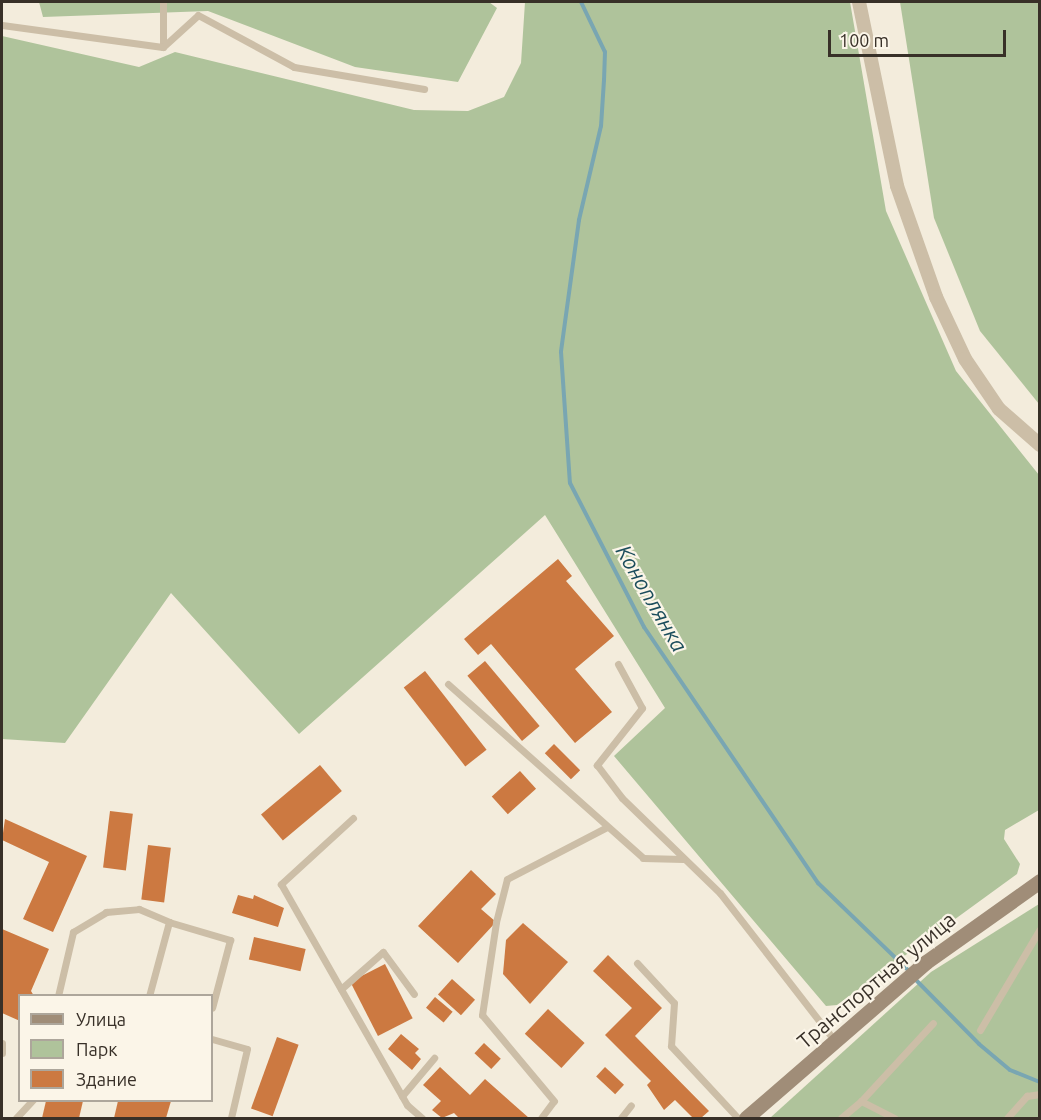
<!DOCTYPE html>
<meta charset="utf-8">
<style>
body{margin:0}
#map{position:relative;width:1041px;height:1120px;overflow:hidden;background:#f3ecdc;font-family:Ubuntu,sans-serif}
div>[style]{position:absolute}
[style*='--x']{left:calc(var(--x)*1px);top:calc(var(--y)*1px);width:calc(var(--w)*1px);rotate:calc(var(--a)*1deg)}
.green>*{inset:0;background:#afc39b}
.stream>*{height:4px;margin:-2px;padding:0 2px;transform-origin:2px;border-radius:2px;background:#79a6b2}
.building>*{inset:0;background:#cc7941;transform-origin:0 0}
.lane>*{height:7px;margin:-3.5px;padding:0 3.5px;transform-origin:3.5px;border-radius:3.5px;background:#ccbea7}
.street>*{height:14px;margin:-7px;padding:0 7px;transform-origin:7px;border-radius:7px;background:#ccbea7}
.secondary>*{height:15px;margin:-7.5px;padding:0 7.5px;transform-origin:7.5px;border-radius:7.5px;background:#a08d78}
span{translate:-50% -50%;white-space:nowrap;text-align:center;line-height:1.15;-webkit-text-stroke:4.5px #fbf5e8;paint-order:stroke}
.street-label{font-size:21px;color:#383028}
.water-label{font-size:22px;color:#1b4d5c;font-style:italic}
.frame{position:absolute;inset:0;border:3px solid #383028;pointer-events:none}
.legend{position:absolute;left:18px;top:994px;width:195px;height:108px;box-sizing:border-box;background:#fbf5e8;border:2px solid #ada69b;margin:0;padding:8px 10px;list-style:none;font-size:18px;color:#383028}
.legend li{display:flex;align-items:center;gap:12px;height:30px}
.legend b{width:30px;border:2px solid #ada69b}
.scale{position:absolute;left:828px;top:30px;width:178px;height:27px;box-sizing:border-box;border:3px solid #383028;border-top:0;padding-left:8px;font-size:18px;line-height:21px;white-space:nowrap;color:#383028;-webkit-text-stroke:4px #fbf5e8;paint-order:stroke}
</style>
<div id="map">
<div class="green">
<i style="clip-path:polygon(39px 2px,489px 2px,497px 8px,458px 82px,355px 67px,208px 11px,43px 17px)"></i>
<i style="clip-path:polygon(525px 2px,850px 2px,886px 211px,956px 371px,1039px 475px,1039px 810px,1005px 830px,1004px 839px,1020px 864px,1017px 874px,837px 1005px,826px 1006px,614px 756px,665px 708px,545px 515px,299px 734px,171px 593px,65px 743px,2px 739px,2px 36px,139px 67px,175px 52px,414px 110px,468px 111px,504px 97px,521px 63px)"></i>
<i style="clip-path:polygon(900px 2px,1039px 2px,1039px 404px,980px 331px,934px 218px)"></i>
<i style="clip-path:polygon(1039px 904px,1039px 1118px,770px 1118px,931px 972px)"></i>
</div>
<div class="stream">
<i style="--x:581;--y:2;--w:55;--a:64.4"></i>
<i style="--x:605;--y:52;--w:28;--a:92"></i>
<i style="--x:604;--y:80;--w:46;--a:93.7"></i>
<i style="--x:601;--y:126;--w:97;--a:103.2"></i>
<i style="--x:579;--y:220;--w:133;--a:97.8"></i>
<i style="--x:561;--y:352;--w:131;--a:86.1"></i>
<i style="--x:570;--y:483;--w:162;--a:62.8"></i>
<i style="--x:644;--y:627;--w:310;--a:55.8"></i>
<i style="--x:818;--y:883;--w:125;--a:44"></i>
<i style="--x:913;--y:977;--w:94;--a:45.4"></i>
<i style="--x:979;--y:1044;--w:40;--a:40"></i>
<i style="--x:1010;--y:1070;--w:32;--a:22"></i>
</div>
<div class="building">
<i style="clip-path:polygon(558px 559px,572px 576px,566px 581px,614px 636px,575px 669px,612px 712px,575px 743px,491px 644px,478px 655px,464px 639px)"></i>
<i style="left:485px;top:661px;width:85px;height:23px;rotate:50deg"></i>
<i style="left:425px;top:671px;width:100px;height:27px;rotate:52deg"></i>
<i style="left:554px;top:744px;width:37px;height:13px;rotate:45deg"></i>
<i style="left:320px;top:765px;width:34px;height:77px;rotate:50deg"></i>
<i style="left:520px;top:771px;width:24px;height:38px;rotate:48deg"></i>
<i style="left:110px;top:811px;width:23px;height:57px;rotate:7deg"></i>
<i style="clip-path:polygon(5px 819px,87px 856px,53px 932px,23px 919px,49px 862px,2px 840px)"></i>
<i style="left:148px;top:845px;width:23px;height:55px;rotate:7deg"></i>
<i style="clip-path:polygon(471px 870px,496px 894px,481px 909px,496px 922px,458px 963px,418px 926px)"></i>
<i style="clip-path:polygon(238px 895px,253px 899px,254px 895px,284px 908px,278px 927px,232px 913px)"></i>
<i style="clip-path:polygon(523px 923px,568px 962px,530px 1004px,503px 974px,506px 940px)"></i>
<i style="clip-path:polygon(2px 929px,49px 949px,31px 991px,34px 996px,20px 996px,20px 1021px,2px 1013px)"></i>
<i style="left:254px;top:937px;width:53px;height:23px;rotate:13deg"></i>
<i style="clip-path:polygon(608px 955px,662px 1008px,635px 1036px,709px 1111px,701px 1118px,693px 1118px,675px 1100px,664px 1110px,647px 1085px,651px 1081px,605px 1035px,632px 1008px,593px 971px)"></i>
<i style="left:385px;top:964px;width:61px;height:39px;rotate:63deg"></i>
<i style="left:452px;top:979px;width:31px;height:21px;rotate:42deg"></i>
<i style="left:435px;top:997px;width:23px;height:14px;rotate:40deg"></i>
<i style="left:548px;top:1009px;width:50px;height:34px;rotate:43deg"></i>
<i style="clip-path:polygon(401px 1034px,419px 1049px,415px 1053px,421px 1059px,412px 1070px,388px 1049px)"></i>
<i style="left:277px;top:1037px;width:23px;height:76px;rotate:20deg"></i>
<i style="left:484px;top:1043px;width:23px;height:14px;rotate:43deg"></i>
<i style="clip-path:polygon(440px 1067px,470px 1095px,485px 1079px,529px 1118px,459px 1118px,454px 1113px,442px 1118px,432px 1110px,441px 1101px,423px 1085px)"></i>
<i style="left:605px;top:1067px;width:26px;height:13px;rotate:43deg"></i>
<i style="clip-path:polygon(46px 1101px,83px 1101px,79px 1118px,42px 1118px)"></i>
<i style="clip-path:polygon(118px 1101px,171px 1101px,166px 1118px,114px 1118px)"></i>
</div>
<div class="lane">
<i style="--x:163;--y:2;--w:45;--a:90"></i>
<i style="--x:2;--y:25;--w:162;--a:7.8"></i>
<i style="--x:163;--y:47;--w:47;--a:-42.4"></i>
<i style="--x:198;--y:15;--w:109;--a:28.4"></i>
<i style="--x:294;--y:67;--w:132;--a:9.6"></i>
<i style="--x:618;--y:664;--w:50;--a:61.4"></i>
<i style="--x:642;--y:708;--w:73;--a:128.3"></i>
<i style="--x:597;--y:765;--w:41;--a:52.9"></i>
<i style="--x:622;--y:798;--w:136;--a:44.1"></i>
<i style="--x:720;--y:893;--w:186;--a:52.2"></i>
<i style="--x:448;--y:684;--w:261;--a:41.7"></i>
<i style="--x:643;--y:858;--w:40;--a:1.4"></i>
<i style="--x:353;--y:818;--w:98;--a:137.5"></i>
<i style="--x:281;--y:884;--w:254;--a:60.3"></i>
<i style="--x:407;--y:1105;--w:20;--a:41"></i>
<i style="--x:169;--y:922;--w:64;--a:16.4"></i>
<i style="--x:230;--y:940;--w:70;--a:104.8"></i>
<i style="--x:637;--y:963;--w:54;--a:47.2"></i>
<i style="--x:674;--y:1003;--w:43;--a:94"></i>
<i style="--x:671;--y:1046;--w:98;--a:47.1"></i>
<i style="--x:341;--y:989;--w:56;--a:-41.4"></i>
<i style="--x:383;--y:952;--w:52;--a:53.6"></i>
<i style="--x:58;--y:996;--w:66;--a:-76.8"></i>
<i style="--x:73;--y:932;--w:39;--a:-31"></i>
<i style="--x:106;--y:912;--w:33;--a:-5"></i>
<i style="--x:139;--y:909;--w:33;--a:23"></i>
<i style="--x:169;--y:922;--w:77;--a:105.1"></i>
<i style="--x:980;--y:1030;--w:117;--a:-59.3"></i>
<i style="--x:212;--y:1039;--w:36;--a:16"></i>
<i style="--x:247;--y:1049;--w:71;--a:103.1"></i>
<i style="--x:2;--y:1043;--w:10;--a:90"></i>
<i style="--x:402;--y:1096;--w:50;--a:-49.9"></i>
<i style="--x:861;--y:1101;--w:106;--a:-47.3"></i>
<i style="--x:16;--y:1118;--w:25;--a:-47"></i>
<i style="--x:541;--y:1118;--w:21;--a:-53"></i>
<i style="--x:554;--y:1101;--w:112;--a:-129.9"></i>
<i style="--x:482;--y:1015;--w:94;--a:-81.4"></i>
<i style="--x:496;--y:922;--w:44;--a:-75.7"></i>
<i style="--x:507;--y:879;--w:113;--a:-27.5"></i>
<i style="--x:621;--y:1118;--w:16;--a:-52"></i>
<i style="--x:841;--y:1118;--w:26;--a:-40"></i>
<i style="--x:861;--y:1101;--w:38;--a:27"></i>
<i style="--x:1007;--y:1118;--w:30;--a:-48"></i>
<i style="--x:1027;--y:1096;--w:13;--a:-9"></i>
</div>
<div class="street">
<i style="--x:859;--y:2;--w:188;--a:78.3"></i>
<i style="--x:897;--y:186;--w:118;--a:70.6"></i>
<i style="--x:936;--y:297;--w:68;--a:64.9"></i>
<i style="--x:965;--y:359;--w:60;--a:55.8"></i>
<i style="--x:999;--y:409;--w:55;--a:41.3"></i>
</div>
<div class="secondary">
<i style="--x:746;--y:1118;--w:238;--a:-40.9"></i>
<i style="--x:926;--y:962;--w:140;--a:-35.4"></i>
</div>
<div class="street-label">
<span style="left:876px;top:980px;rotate:-40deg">Транспортная улица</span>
</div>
<div class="water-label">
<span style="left:652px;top:598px;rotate:60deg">Коноплянка</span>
</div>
<div class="frame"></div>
<ul class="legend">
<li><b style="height:8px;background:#a08d78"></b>Улица</li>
<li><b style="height:16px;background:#afc39b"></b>Парк</li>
<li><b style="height:16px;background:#cc7941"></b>Здание</li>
</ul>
<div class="scale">100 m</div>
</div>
